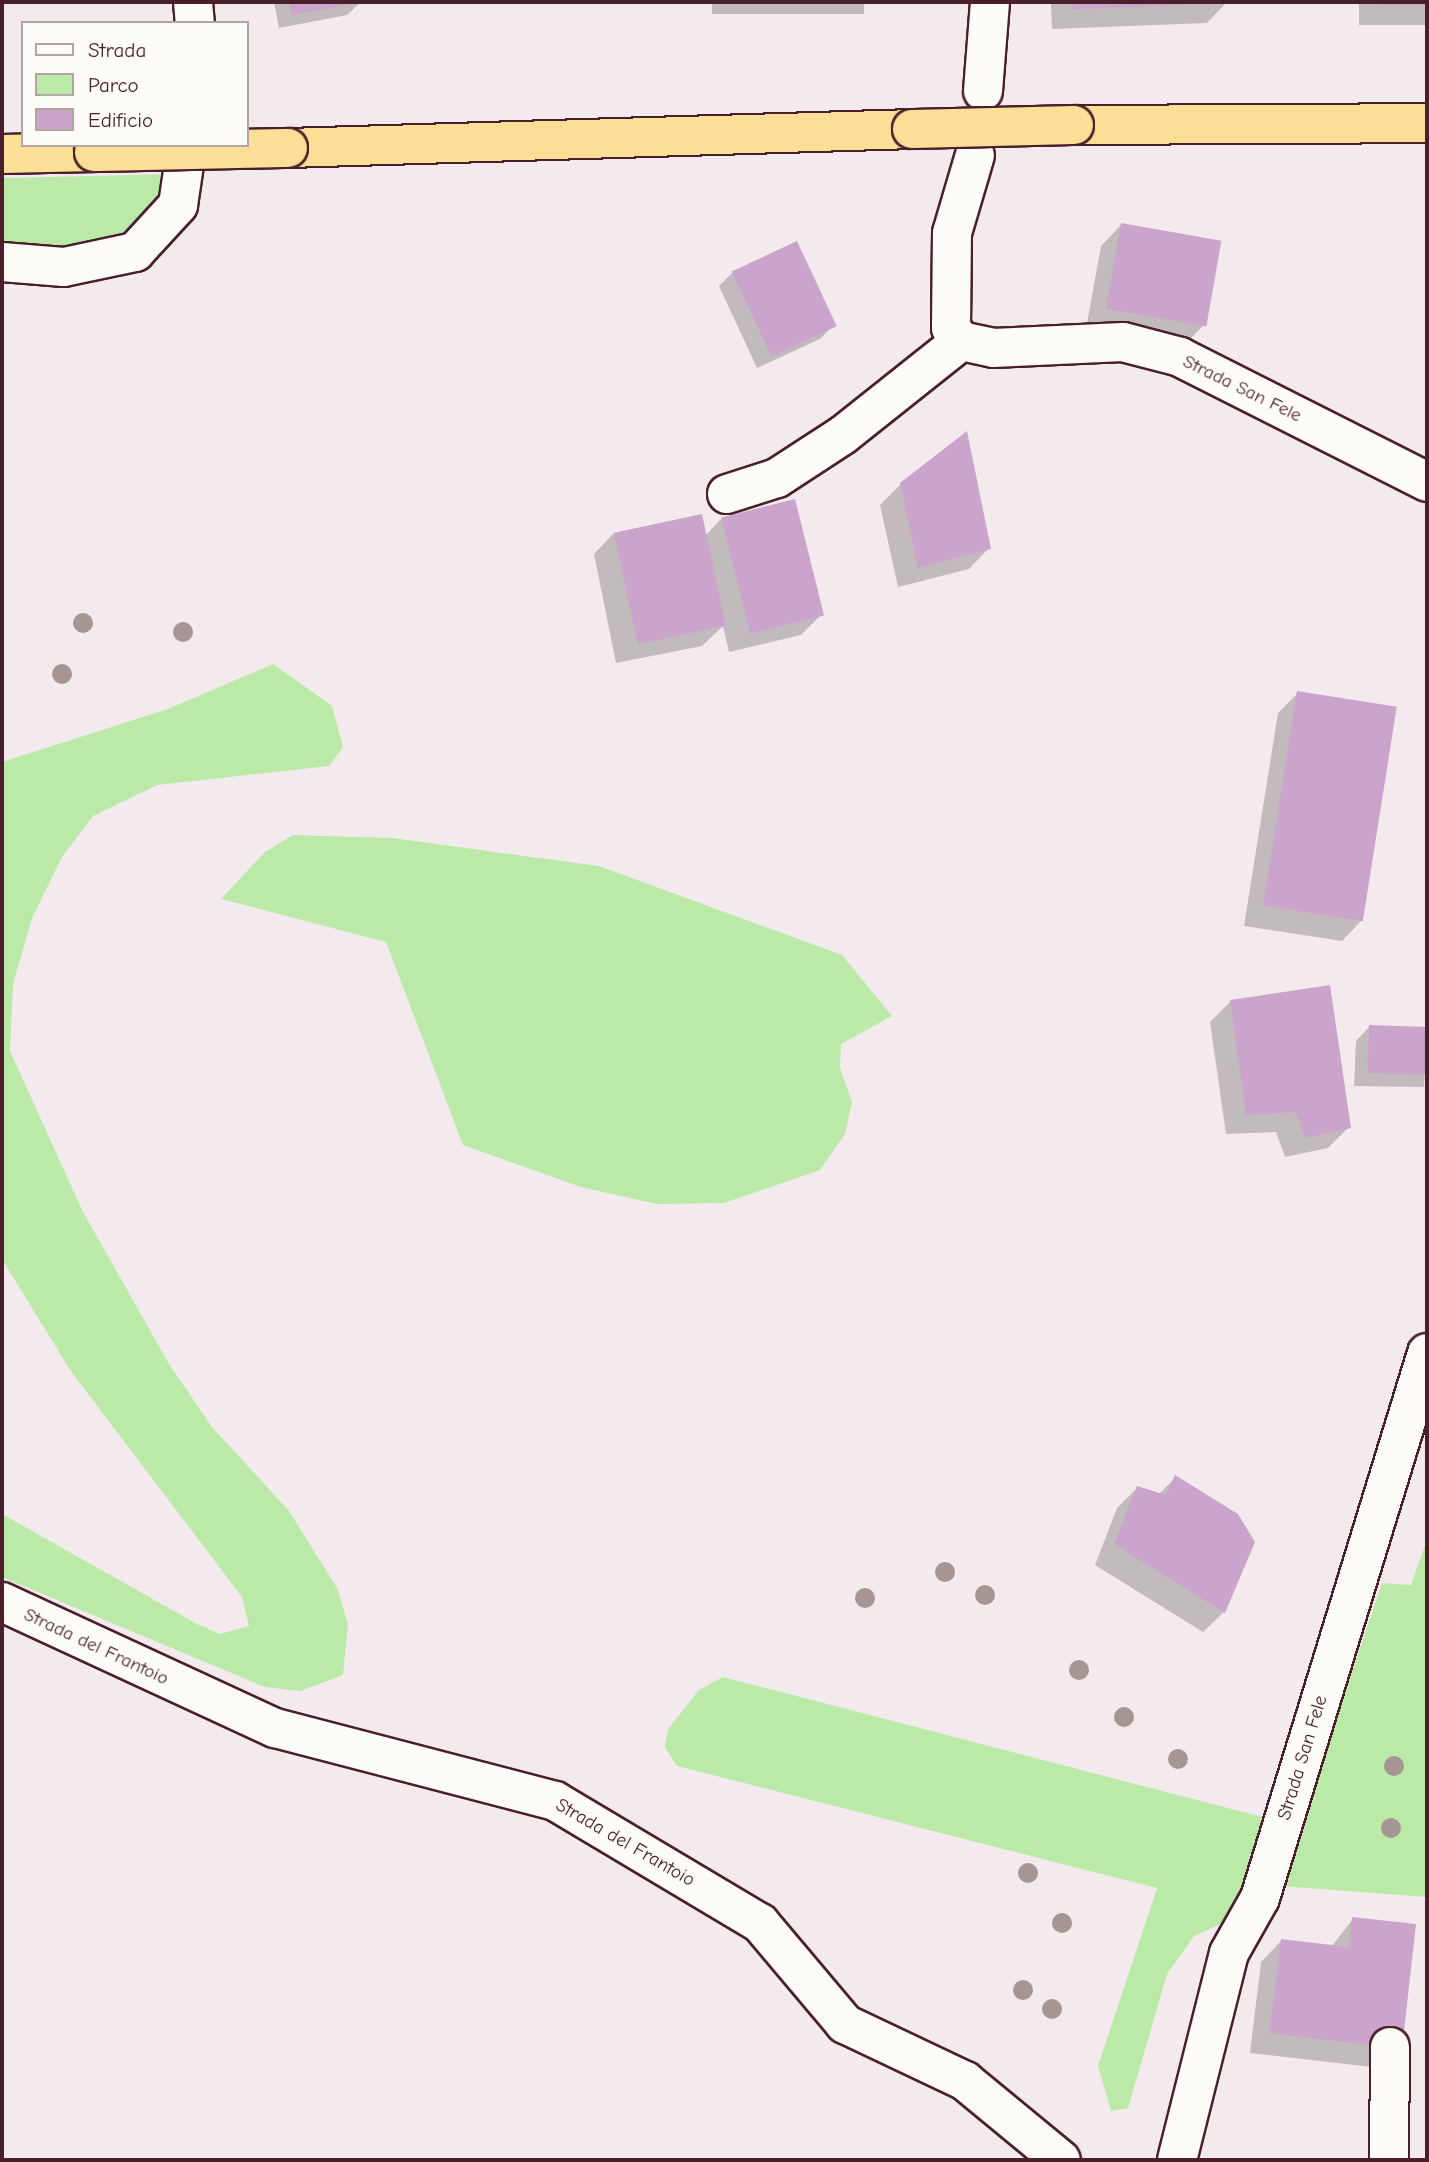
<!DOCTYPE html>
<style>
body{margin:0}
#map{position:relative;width:1429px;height:2162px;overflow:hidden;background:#f3eaee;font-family:"Comic Neue",sans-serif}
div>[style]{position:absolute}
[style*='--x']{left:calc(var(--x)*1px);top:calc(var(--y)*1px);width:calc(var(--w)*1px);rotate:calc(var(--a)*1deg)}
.green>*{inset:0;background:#bbe9a7}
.shadow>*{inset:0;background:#0003;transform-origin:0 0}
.building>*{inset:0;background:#cba4cb;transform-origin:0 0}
.roads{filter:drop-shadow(2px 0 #4a1f2b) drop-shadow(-2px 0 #4a1f2b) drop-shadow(0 2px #4a1f2b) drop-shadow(0 -2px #4a1f2b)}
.minor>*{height:38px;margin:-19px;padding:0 19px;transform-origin:19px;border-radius:19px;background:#fdfcf7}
.highway>*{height:38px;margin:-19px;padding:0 19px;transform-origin:19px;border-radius:19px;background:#fbdf96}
.bridges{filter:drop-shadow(2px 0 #4a1f2b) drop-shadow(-2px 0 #4a1f2b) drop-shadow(0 2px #4a1f2b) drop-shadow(0 -2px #4a1f2b)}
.highway-bridge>*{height:38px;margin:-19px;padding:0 19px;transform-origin:19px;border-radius:19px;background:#fbdf96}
.trees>*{width:20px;height:20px;margin:-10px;border-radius:50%;background:#a59694}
span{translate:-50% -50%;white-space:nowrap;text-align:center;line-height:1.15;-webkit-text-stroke:5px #fdfcf7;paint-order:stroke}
.street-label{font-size:19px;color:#4a1f2b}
.frame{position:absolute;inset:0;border:4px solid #4a1f2b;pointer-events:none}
.legend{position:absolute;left:21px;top:21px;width:228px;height:126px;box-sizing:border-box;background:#fdfcf7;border:2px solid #b5a4a5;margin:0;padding:9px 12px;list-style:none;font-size:21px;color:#4a1f2b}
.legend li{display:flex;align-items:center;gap:14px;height:35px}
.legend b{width:35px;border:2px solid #b5a4a5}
</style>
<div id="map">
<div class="green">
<i style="clip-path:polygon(178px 174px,124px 246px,2px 255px,2px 178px)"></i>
<i style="clip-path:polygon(273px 664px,332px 706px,343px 747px,329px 766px,157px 785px,93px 816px,62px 857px,32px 918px,13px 984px,10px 1051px,82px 1210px,169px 1364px,212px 1427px,289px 1511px,337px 1588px,348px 1624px,343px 1675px,300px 1691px,265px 1687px,2px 1577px,2px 1514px,197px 1624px,220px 1634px,249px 1626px,242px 1597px,70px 1370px,2px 1259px,2px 762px,168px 709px)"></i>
<i style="clip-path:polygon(293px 835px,392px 838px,599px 866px,842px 955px,892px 1016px,841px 1044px,840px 1068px,852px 1102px,845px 1134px,820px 1170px,724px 1203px,657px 1204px,581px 1187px,463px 1145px,386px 942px,221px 899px,265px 852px)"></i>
<i style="clip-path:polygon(1427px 1539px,1427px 1897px,1280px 1886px,1382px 1583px,1411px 1585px)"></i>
<i style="clip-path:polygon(723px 1677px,1274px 1820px,1245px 1913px,1194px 1936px,1167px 1974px,1128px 2108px,1111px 2111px,1098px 2066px,1157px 1888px,677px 1766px,665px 1747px,668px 1729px,699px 1690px)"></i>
</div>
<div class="shadow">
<i style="clip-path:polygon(274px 2px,361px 2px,347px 15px,279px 28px)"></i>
<i style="left:712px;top:2px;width:152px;height:12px"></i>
<i style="clip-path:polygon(1051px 2px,1227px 2px,1207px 23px,1052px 29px)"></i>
<i style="left:1359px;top:2px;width:68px;height:23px"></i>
<i style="clip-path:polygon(1121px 225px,1204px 325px,1184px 345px,1086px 329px,1101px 246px)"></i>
<i style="clip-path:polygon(733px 272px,834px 325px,820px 339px,757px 368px,719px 286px)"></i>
<i style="clip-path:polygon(901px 484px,989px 548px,969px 569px,898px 587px,880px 505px)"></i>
<i style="clip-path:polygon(722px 518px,822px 614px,801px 635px,729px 652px,723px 626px,702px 646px,616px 663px,594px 554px,614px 533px,705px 536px)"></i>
<i style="clip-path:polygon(1298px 693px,1362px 920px,1342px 941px,1244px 926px,1278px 713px)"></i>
<i style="clip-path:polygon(1230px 1002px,1349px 1127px,1328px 1148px,1285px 1157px,1276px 1132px,1226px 1134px,1210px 1022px)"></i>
<i style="clip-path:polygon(1369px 1027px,1427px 1028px,1424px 1087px,1354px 1086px,1356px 1041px)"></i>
<i style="clip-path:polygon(1176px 1477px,1224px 1612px,1203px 1632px,1095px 1565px,1117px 1508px,1137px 1488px,1158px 1495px)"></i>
<i style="clip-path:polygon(1353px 1919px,1380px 2068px,1250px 2053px,1261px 1962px,1281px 1941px,1331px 1947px)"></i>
</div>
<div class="building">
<i style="clip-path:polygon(290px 2px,358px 2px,358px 3px,292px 15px)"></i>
<i style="clip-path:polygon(1071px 2px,1202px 2px,1202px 4px,1072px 9px)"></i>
<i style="left:1378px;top:2px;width:49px;height:3px"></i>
<i style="left:1121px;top:223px;width:102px;height:87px;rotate:10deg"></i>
<i style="left:797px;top:241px;width:94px;height:72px;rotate:65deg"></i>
<i style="clip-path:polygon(967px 431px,991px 549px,918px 568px,900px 483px)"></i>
<i style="left:795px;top:499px;width:120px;height:76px;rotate:76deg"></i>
<i style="left:702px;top:514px;width:114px;height:90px;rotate:78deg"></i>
<i style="left:1297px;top:691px;width:101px;height:217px;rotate:9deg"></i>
<i style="clip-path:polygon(1330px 985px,1351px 1128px,1305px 1138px,1296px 1112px,1246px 1115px,1230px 1000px)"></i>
<i style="left:1369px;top:1025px;width:58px;height:48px;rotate:2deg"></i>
<i style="clip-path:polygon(1175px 1475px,1238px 1514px,1255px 1542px,1225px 1613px,1114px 1544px,1137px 1486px,1166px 1495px)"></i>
<i style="clip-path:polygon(1352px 1917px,1416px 1924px,1402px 2049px,1269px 2033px,1281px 1939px,1349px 1947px)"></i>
</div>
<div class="roads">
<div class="minor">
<i style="--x:193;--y:2;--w:21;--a:85"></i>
<i style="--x:983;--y:91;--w:89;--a:-85.5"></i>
<i style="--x:2;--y:262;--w:62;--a:4.6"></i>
<i style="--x:64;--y:267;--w:73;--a:-11.9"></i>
<i style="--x:135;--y:252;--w:64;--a:-47.5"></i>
<i style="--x:178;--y:205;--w:61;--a:-81.5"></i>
<i style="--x:961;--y:341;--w:33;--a:12"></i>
<i style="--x:993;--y:348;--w:130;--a:-2.6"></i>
<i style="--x:1123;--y:342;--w:59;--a:14.7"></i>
<i style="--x:1180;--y:357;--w:277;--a:26.8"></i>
<i style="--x:727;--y:494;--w:52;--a:-17.7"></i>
<i style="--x:777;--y:478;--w:79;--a:-33.1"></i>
<i style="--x:843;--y:435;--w:151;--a:-38.5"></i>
<i style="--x:961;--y:341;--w:16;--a:-128"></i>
<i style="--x:951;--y:328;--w:95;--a:-89.4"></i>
<i style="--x:952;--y:233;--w:81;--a:-73.6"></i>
<i style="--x:2;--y:1602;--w:301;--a:24.8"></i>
<i style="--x:275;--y:1728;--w:289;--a:14.6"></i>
<i style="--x:555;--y:1801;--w:239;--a:30.8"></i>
<i style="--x:760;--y:1923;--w:132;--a:49.9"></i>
<i style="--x:845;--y:2024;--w:133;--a:25.4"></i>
<i style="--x:965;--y:2081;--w:124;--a:39.5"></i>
<i style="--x:1177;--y:2160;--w:213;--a:-75.9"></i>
<i style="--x:1229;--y:1953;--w:63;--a:-60.6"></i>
<i style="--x:1260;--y:1898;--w:570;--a:-72.96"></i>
<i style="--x:1389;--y:2160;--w:113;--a:-89.5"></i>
</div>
<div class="highway">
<i style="--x:1074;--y:125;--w:353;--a:-0.3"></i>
<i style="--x:288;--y:148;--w:624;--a:-1.74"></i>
<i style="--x:2;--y:154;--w:92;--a:-1.2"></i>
</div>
</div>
<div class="bridges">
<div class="highway-bridge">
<i style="--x:912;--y:129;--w:162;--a:-1.4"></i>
<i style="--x:94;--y:152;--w:194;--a:-1.2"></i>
</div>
</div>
<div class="trees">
<i style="left:83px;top:623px"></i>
<i style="left:183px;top:632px"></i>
<i style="left:62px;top:674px"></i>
<i style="left:945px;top:1572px"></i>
<i style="left:985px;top:1595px"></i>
<i style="left:865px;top:1598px"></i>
<i style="left:1079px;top:1670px"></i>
<i style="left:1124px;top:1717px"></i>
<i style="left:1178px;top:1759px"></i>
<i style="left:1394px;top:1766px"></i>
<i style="left:1391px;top:1828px"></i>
<i style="left:1028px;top:1873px"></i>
<i style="left:1062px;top:1923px"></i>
<i style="left:1023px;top:1990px"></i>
<i style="left:1052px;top:2009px"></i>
</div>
<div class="street-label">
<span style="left:1242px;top:389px;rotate:26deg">Strada San Fele</span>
<span style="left:96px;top:1647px;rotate:25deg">Strada del Frantoio</span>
<span style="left:1303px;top:1758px;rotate:-73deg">Strada San Fele</span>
<span style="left:625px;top:1843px;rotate:30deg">Strada del Frantoio</span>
</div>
<div class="frame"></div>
<ul class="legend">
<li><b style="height:9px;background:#fdfcf7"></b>Strada</li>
<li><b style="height:19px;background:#bbe9a7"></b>Parco</li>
<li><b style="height:19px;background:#cba4cb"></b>Edificio</li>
</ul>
</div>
